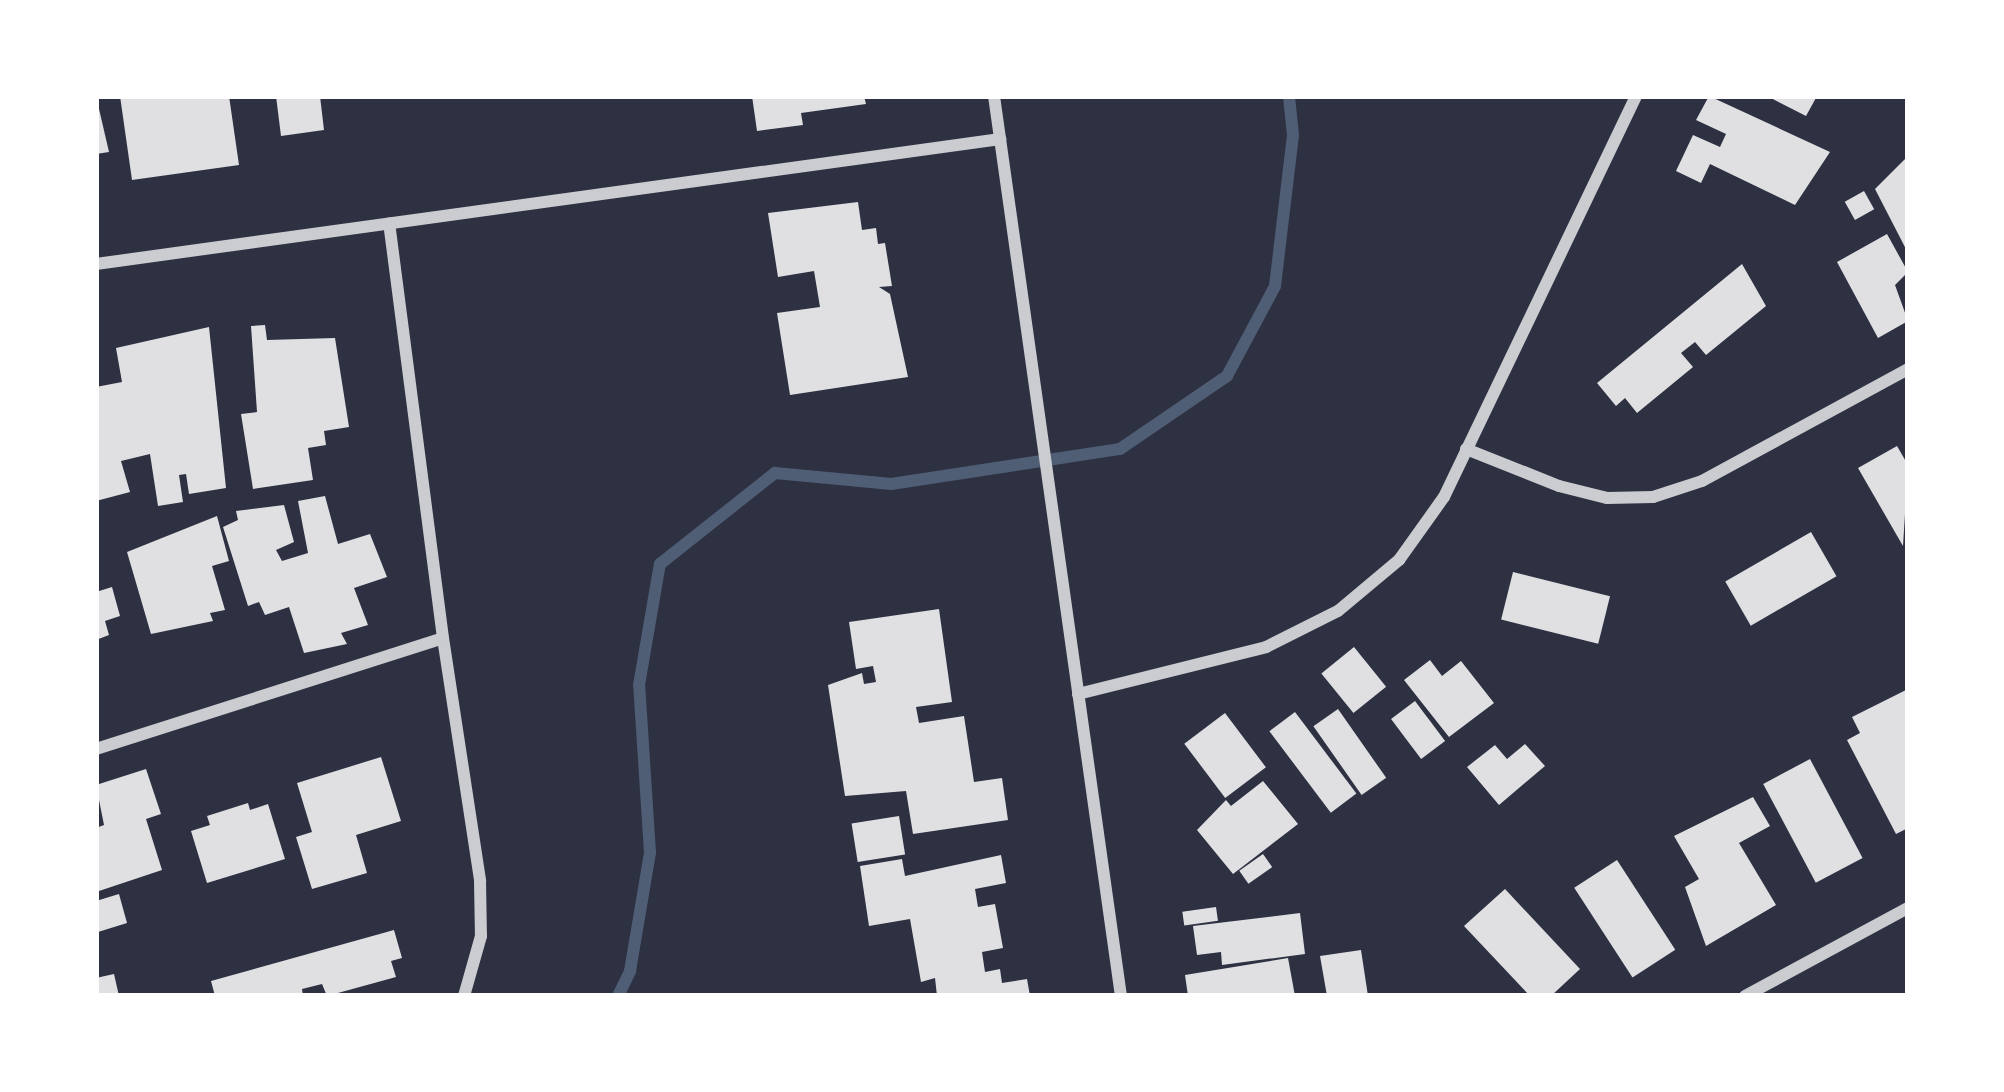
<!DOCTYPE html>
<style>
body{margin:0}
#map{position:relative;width:2004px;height:1092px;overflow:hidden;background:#2d3142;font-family:"Nunito Sans",sans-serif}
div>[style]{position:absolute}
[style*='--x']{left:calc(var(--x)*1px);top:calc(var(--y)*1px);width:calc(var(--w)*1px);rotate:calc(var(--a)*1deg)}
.stream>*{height:12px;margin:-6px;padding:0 6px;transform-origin:6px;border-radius:6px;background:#4f5d75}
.building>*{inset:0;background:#e0e0e3;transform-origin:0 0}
.minor>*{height:12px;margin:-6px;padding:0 6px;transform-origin:6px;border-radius:6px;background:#caccd0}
span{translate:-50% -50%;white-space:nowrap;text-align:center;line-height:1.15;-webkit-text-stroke:9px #fff;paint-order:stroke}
.frame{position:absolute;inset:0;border:99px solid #fff;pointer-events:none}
</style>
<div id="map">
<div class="stream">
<i style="--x:618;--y:996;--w:28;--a:-64"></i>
<i style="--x:630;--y:971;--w:120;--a:-80.4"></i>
<i style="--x:650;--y:853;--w:168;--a:-93.7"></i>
<i style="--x:639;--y:685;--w:123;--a:-80.2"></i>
<i style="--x:660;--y:564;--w:147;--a:-38.4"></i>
<i style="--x:775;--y:473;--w:117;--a:5.4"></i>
<i style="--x:891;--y:484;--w:232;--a:-8.7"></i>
<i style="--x:1120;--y:449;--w:130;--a:-34.3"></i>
<i style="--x:1227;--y:376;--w:102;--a:-61.9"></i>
<i style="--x:1275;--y:286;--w:152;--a:-83.2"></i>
<i style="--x:1293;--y:135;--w:39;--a:-96"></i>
</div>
<div class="building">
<i style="clip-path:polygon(96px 96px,109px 152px,96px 154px)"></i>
<i style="clip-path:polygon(120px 96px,229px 96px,239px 165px,132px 180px)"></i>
<i style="clip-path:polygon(276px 96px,320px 96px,324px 130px,281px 136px)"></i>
<i style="clip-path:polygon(752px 96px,864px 96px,866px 104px,801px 113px,803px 125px,757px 131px)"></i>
<i style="clip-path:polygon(1709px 96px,1830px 152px,1795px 205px,1710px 164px,1701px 183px,1676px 171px,1693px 135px,1720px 147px,1726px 134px,1696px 120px)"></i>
<i style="clip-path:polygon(1767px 96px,1817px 96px,1806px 116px)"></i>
<i style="clip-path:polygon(1908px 156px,1908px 253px,1875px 189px)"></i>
<i style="left:1864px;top:191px;width:21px;height:22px;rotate:61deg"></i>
<i style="clip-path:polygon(858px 202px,862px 230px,876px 228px,878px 244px,885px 243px,892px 286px,879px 287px,890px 294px,908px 377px,790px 395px,777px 313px,820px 307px,814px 271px,778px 277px,768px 213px)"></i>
<i style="clip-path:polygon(1887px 234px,1908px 272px,1895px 285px,1908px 321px,1878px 338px,1837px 262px)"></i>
<i style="clip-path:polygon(1742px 264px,1766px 306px,1706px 355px,1695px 342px,1681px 353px,1693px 367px,1637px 413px,1625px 398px,1616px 406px,1597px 383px)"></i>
<i style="clip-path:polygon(265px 325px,267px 340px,335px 338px,349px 427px,324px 431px,326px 445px,308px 448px,313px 480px,253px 489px,241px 414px,257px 412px,251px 326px)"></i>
<i style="clip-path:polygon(209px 327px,226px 488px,189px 494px,186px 474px,179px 475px,183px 502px,158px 506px,150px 454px,121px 461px,130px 492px,96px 501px,96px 387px,122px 382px,116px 348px)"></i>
<i style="clip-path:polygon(1897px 446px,1908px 465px,1903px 546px,1858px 468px)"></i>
<i style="clip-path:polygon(325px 496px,338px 544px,370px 534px,387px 577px,354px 588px,368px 625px,341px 633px,347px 644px,304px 653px,289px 607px,265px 615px,259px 602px,248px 606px,223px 527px,238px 520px,236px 511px,284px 505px,294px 542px,276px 550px,282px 561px,308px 553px,298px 501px)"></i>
<i style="clip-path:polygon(217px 516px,229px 561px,212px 566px,225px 610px,210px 613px,213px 621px,151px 634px,127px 552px)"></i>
<i style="left:1811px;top:532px;width:51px;height:99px;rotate:60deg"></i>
<i style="left:1513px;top:572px;width:100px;height:49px;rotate:14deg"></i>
<i style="clip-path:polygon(112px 587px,120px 616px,105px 621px,109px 635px,96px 640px,96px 592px)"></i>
<i style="clip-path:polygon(939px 609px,952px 702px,916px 707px,919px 723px,964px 716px,974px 782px,1002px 778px,1008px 820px,913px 834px,906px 791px,845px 796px,828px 685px,862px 673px,864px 684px,876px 682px,873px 666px,856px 669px,849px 622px)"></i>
<i style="left:1354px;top:647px;width:51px;height:42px;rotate:51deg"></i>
<i style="clip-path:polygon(1430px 660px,1442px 676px,1461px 661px,1494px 703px,1449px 737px,1404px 680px)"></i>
<i style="clip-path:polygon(1908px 689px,1908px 828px,1896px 834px,1847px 740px,1860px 733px,1852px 717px)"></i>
<i style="left:1415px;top:701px;width:50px;height:30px;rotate:53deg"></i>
<i style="left:1338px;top:709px;width:84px;height:30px;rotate:55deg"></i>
<i style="left:1295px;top:712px;width:102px;height:32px;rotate:53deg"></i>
<i style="left:1225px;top:713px;width:68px;height:51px;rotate:53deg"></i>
<i style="clip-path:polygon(1525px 744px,1545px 766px,1499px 805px,1467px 767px,1495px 745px,1507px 759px)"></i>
<i style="clip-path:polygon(381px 757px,401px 821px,356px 835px,367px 873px,312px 889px,296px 837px,312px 832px,297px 783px)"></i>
<i style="left:1810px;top:759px;width:112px;height:53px;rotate:62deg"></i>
<i style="clip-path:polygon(146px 769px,161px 814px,146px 819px,162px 870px,96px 892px,96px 828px,104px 825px,96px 785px)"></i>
<i style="clip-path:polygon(1263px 781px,1298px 824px,1233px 874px,1197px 830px,1226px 800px,1231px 806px)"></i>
<i style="clip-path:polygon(1753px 797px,1770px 826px,1739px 843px,1776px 905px,1706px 946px,1685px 887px,1699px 879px,1674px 836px)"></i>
<i style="clip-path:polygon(248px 803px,250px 810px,268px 804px,285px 859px,207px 883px,191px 831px,210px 825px,207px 816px)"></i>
<i style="left:899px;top:816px;width:39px;height:48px;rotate:81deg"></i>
<i style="left:1263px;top:854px;width:16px;height:29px;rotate:55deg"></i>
<i style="clip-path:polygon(1001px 855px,1006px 883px,975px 889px,978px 907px,995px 904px,1003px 948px,982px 952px,985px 972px,1000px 969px,1002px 983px,1027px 979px,1030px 996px,937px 996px,935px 978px,921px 982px,910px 919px,869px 926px,860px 866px,902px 859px,905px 876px)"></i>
<i style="left:1617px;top:860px;width:107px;height:51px;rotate:57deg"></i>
<i style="clip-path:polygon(1505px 889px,1580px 969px,1551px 996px,1530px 996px,1464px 926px)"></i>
<i style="clip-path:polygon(119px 894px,127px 923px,98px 932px,96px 901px)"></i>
<i style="left:1216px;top:907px;width:14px;height:34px;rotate:82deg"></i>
<i style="clip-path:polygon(1300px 913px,1305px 954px,1222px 965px,1221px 952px,1197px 955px,1193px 926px)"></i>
<i style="clip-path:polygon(394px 930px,402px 958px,391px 961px,396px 977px,327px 996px,322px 984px,302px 989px,303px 996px,215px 996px,211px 981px)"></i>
<i style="clip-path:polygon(1361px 950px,1368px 996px,1327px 996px,1320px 956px)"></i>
<i style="clip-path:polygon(1288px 958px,1295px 996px,1188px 996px,1185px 975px)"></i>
<i style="clip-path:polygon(114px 974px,119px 996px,96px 996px,96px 978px)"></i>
</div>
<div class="minor">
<i style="--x:994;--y:96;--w:909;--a:81.97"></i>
<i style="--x:96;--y:264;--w:913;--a:-7.87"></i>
<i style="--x:1466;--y:449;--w:100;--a:21.7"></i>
<i style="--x:1559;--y:486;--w:49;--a:14"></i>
<i style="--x:1607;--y:498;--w:46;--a:-1.2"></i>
<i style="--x:1653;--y:497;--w:52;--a:-18.1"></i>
<i style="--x:1702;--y:481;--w:234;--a:-28.5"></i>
<i style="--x:443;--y:638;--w:246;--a:81.3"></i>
<i style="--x:480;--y:881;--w:55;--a:89"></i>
<i style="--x:481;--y:936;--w:62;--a:105.8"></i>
<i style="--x:1078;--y:694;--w:194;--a:-14"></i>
<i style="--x:1266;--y:647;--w:80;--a:-26.6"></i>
<i style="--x:1338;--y:611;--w:80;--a:-39.9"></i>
<i style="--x:1399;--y:560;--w:77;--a:-54.5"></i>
<i style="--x:1444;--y:497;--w:445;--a:-64.4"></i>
<i style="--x:96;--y:749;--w:364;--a:-17.7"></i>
<i style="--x:443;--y:638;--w:418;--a:-97.4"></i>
<i style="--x:1745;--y:996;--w:185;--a:-28.4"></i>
</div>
<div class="frame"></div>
</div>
